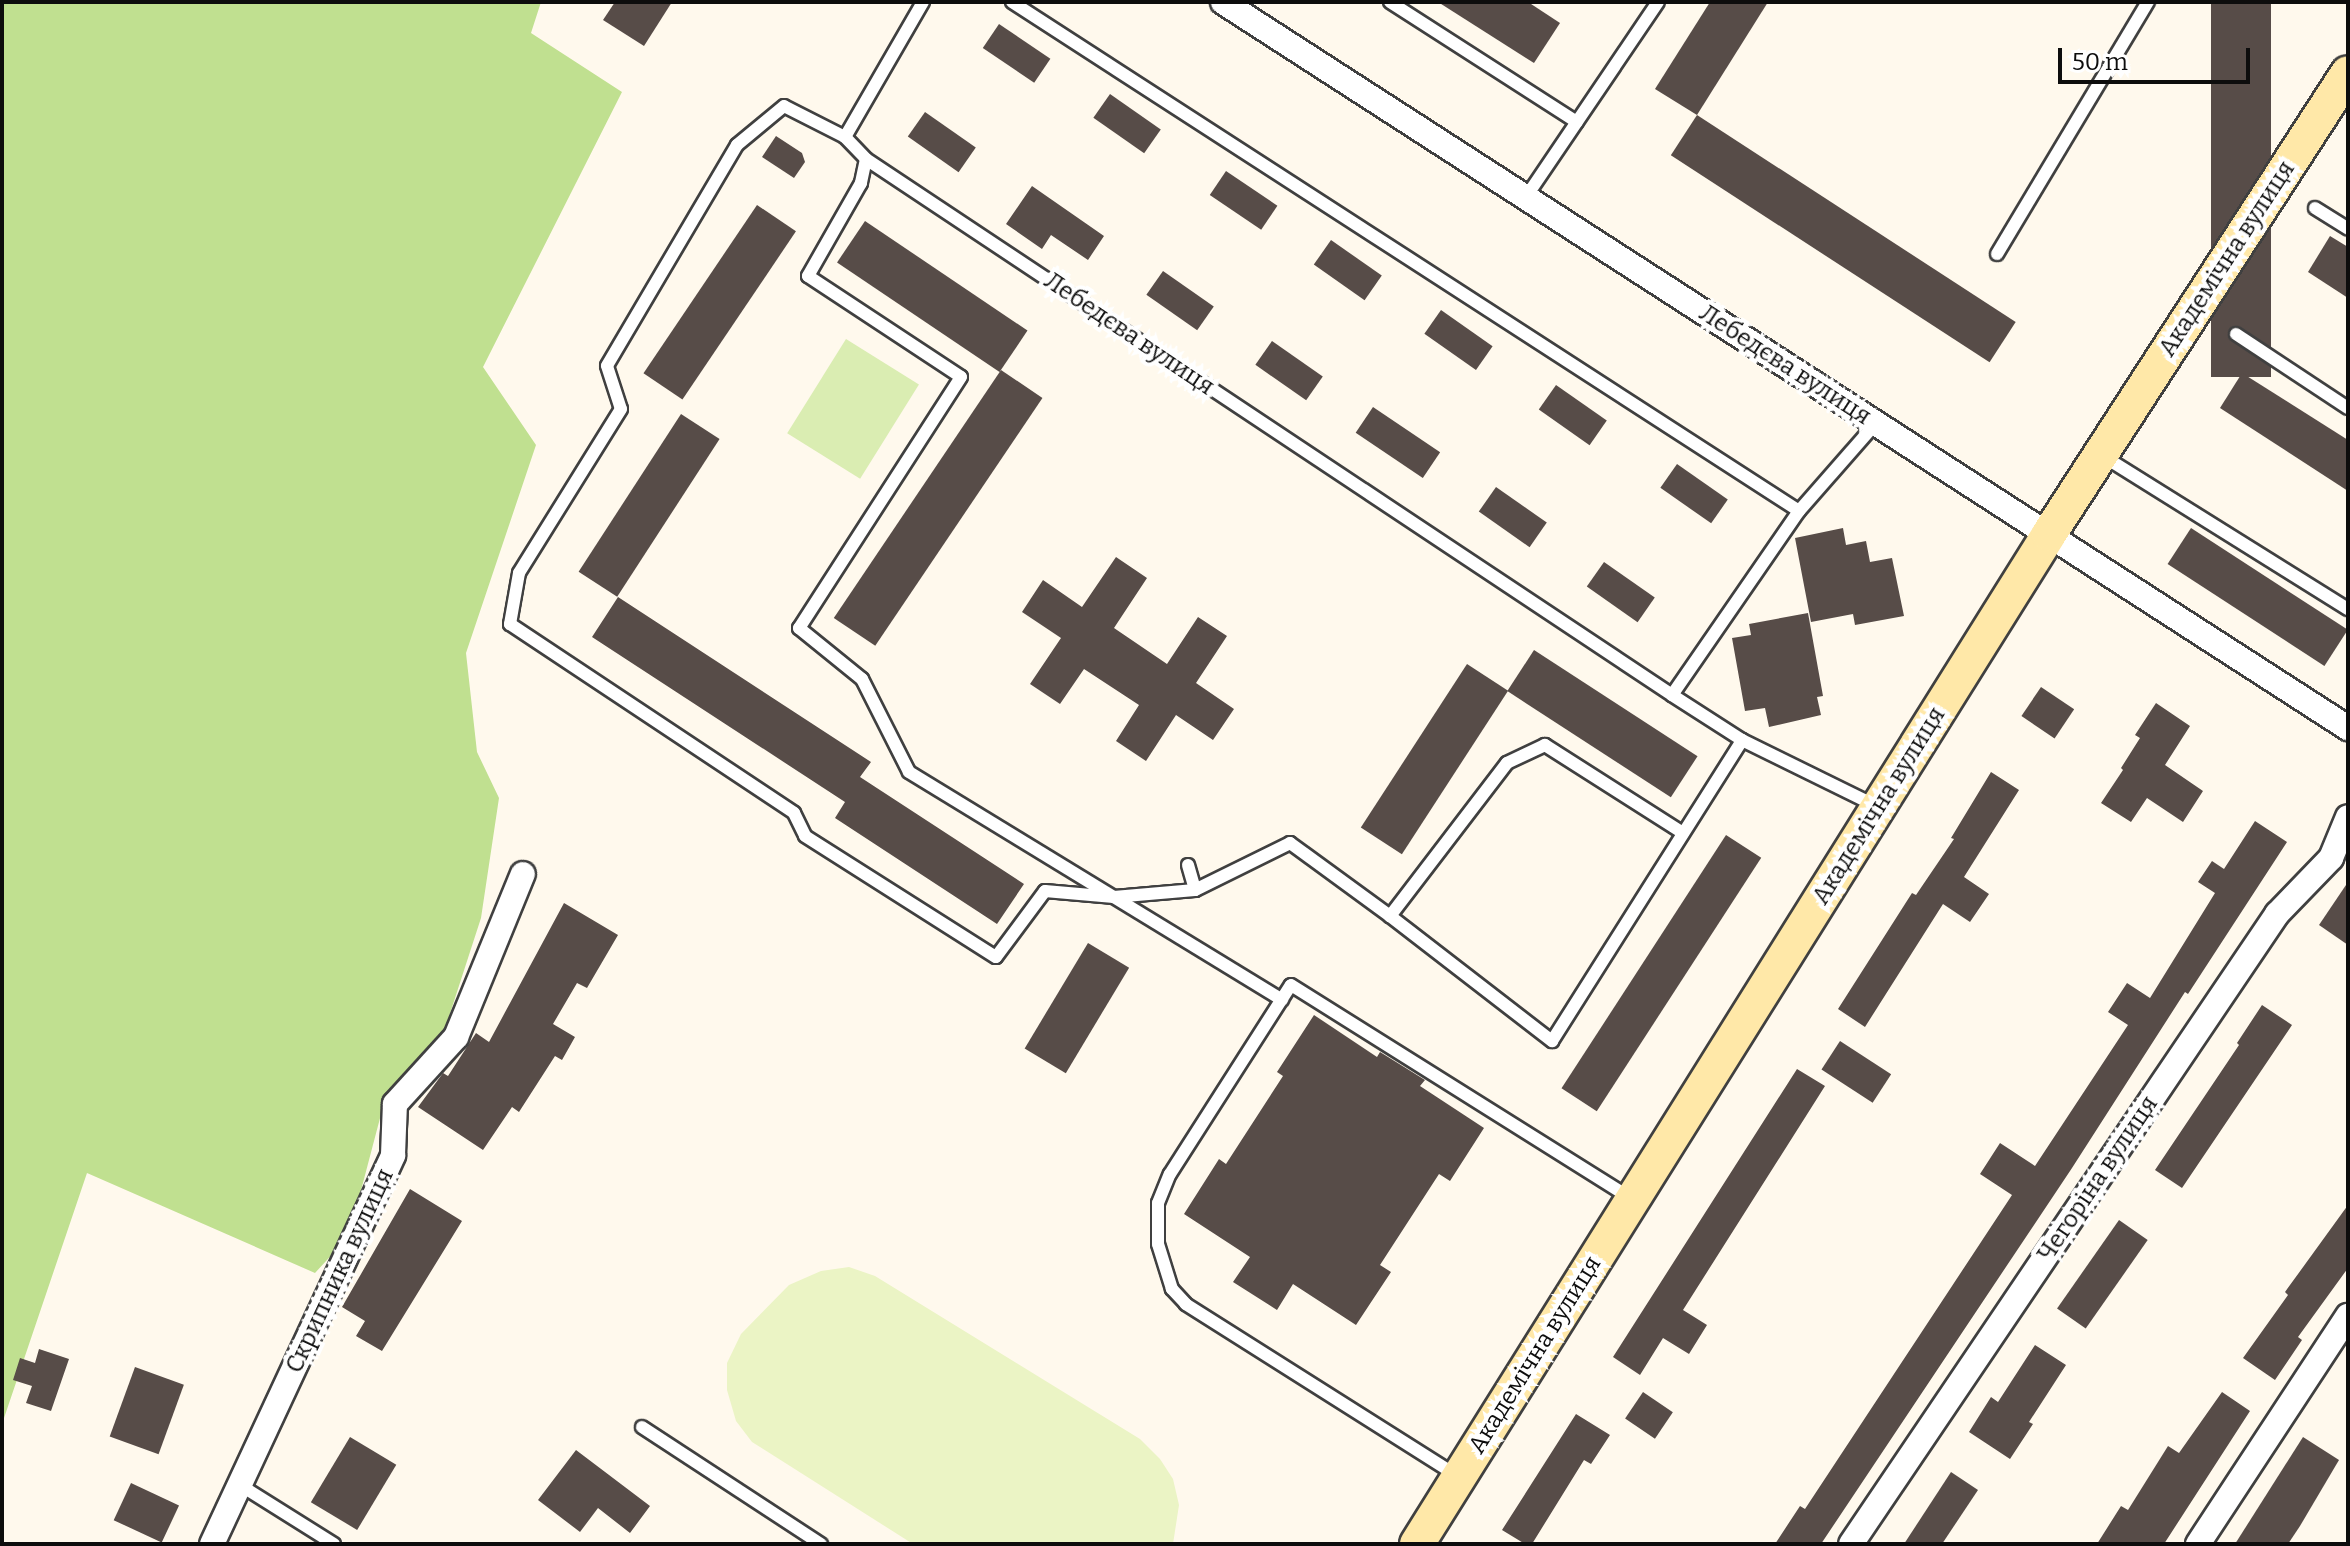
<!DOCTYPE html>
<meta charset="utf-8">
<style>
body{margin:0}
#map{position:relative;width:2350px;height:1546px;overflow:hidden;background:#fff9ed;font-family:Bitter,serif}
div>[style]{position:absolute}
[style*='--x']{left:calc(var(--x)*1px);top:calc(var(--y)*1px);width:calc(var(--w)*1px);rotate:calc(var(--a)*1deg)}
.green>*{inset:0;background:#daedb2;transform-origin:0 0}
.forest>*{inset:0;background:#c0e090}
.pitch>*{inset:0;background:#ebf4c5}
.building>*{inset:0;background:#574c48;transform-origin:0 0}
.roads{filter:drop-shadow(2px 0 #404040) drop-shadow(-2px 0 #404040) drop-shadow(0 2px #404040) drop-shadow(0 -2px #404040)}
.lane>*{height:12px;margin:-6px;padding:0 6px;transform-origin:6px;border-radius:6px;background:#fff}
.street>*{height:24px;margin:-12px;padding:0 12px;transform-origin:12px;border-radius:12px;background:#fff}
.secondary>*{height:34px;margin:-17px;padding:0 17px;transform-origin:17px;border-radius:17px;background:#ffe8a8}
span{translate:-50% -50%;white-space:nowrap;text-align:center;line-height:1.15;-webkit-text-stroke:8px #fff;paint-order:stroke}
.street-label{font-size:24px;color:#0d0d0d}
.frame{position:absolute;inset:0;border:4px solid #0d0d0d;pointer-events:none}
.scale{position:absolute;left:2058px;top:48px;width:192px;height:36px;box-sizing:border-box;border:4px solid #0d0d0d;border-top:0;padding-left:10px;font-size:24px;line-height:28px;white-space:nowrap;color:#0d0d0d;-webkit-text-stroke:6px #fff;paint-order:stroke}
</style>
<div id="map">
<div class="green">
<i style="left:846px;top:339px;width:86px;height:111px;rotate:32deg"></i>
</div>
<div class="forest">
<i style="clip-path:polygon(2px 2px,541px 2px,531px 33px,622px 92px,483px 367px,536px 445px,466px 653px,477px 752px,499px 798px,481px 918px,444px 1032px,384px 1103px,349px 1236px,315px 1273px,87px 1173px,2px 1424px)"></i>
</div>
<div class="pitch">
<i style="clip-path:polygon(849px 1267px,875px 1276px,1140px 1439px,1160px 1459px,1173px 1479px,1179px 1505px,1173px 1544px,913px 1544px,752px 1442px,736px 1421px,727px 1390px,727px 1363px,741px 1334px,789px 1285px,821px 1271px)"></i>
</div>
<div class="building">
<i style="clip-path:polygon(615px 2px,672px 2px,644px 46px,603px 20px)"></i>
<i style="clip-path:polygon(1438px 2px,1528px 2px,1560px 23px,1534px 63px)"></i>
<i style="clip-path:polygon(1710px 2px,1768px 2px,1697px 115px,1655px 89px)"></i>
<i style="left:2211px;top:2px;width:60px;height:375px"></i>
<i style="left:999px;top:24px;width:62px;height:29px;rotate:34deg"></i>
<i style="left:1110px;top:94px;width:62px;height:29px;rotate:35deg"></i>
<i style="left:925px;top:112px;width:62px;height:30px;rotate:35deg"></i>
<i style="left:1697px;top:115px;width:380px;height:48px;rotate:33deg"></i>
<i style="clip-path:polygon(776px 136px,802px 153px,805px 162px,794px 178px,762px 157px)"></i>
<i style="left:1226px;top:171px;width:62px;height:29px;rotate:34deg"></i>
<i style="clip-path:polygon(1032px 186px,1104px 236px,1088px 260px,1051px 235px,1042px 249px,1006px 224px)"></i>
<i style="left:757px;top:205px;width:47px;height:203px;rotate:34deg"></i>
<i style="left:865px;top:221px;width:196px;height:50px;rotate:34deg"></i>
<i style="clip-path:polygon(2330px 236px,2348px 247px,2348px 298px,2308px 272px)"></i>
<i style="left:1331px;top:240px;width:62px;height:30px;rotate:35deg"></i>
<i style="left:1163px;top:271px;width:62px;height:29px;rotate:35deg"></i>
<i style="left:1441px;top:310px;width:63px;height:29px;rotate:35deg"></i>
<i style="left:1272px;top:341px;width:62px;height:29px;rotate:35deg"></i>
<i style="left:1001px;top:370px;width:50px;height:299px;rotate:34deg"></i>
<i style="clip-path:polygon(2242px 373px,2348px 440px,2348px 491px,2220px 408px)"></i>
<i style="left:1556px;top:385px;width:62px;height:30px;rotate:35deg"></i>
<i style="left:1373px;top:407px;width:81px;height:31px;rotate:34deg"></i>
<i style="left:681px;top:414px;width:46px;height:188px;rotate:33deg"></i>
<i style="left:1677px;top:464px;width:62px;height:29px;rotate:35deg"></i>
<i style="left:1496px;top:487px;width:62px;height:30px;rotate:35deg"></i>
<i style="clip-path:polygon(1843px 528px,1846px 545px,1866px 541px,1870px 562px,1892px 558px,1904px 616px,1855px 625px,1853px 614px,1811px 622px,1795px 538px)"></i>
<i style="left:2191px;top:528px;width:187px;height:43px;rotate:33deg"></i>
<i style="clip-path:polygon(1116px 557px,1147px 578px,1114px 628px,1167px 664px,1198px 617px,1227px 636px,1196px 683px,1234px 709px,1213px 740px,1176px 715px,1146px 761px,1116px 741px,1139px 705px,1084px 669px,1060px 704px,1030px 684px,1061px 638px,1022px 612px,1043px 580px,1082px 607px)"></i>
<i style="left:1604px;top:562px;width:62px;height:30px;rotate:35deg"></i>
<i style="clip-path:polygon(618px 597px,871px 762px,860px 777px,1024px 884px,997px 924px,835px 818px,845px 802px,592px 637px)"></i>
<i style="clip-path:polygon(1808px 613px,1823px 696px,1817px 697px,1821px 715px,1769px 727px,1765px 708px,1745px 711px,1732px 638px,1751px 635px,1749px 624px)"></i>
<i style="left:1534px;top:650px;width:195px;height:49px;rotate:33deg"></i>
<i style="left:1467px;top:664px;width:49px;height:195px;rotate:33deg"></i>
<i style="left:2041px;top:687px;width:40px;height:35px;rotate:34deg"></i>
<i style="clip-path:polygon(2156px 703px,2190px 726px,2165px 765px,2203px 791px,2183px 822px,2147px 798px,2131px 822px,2101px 803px,2123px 770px,2121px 768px,2140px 738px,2135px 735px)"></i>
<i style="clip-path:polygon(1991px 772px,2019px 790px,1964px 877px,1989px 894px,1970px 922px,1943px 904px,1865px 1027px,1838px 1009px,1912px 893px,1916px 895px,1954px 839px,1951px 838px)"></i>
<i style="clip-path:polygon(2255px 821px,2287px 842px,2188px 994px,2185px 992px,2072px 1168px,1821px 1544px,1775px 1544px,1800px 1506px,1805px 1509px,2012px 1195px,1980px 1174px,2000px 1143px,2035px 1166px,2128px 1025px,2108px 1012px,2127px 983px,2150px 998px,2215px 893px,2198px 882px,2212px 861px,2224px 869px)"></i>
<i style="left:1726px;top:835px;width:42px;height:302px;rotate:33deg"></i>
<i style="clip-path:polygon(2348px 882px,2348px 945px,2319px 925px)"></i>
<i style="clip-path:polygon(564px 903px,618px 935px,587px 988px,577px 983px,553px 1024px,575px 1037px,562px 1060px,555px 1056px,519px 1112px,512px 1107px,483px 1150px,418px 1107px,443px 1073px,448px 1076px,476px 1033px,489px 1042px)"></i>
<i style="left:1088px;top:943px;width:48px;height:123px;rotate:31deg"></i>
<i style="clip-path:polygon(2262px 1005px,2292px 1025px,2182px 1188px,2155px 1170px,2239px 1045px,2237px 1043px)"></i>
<i style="clip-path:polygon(1314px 1015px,1377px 1057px,1380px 1052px,1425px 1080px,1420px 1086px,1484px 1128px,1450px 1181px,1439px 1174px,1380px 1265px,1391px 1272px,1356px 1325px,1293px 1284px,1277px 1310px,1233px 1282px,1250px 1257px,1184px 1214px,1219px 1159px,1226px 1164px,1283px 1076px,1277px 1072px)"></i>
<i style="left:1840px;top:1041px;width:61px;height:34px;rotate:33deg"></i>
<i style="clip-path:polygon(1797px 1069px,1825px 1086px,1683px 1310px,1707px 1325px,1689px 1354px,1663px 1338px,1640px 1375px,1613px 1357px)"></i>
<i style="clip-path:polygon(410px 1189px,462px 1221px,382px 1351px,356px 1336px,365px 1321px,342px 1307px)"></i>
<i style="clip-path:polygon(2348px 1205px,2348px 1268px,2298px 1337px,2302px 1340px,2275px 1380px,2243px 1358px,2288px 1295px,2285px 1292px)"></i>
<i style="left:2119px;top:1220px;width:35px;height:108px;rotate:35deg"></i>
<i style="clip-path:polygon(2035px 1345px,2066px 1365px,2029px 1422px,2033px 1424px,2010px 1459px,1969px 1432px,1991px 1397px,1998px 1402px)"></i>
<i style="clip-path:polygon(39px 1349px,69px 1359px,51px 1411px,26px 1403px,32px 1386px,13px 1380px,20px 1358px,35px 1363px)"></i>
<i style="left:135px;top:1367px;width:52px;height:74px;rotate:20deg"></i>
<i style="left:1643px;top:1392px;width:36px;height:32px;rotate:34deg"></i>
<i style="clip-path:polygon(2222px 1392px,2250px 1411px,2164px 1544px,2097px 1544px,2121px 1506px,2128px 1510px,2168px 1446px,2179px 1453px)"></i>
<i style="clip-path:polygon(1576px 1414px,1610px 1435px,1591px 1464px,1584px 1460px,1532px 1544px,1525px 1544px,1502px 1530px)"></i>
<i style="left:350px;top:1437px;width:54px;height:76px;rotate:31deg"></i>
<i style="clip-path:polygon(2303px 1437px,2339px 1460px,2300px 1526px,2288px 1544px,2235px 1544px)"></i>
<i style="clip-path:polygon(576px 1450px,650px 1506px,630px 1533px,598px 1508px,580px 1532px,538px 1500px)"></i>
<i style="clip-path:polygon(1951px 1472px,1978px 1490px,1942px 1544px,1904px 1544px)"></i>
<i style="left:131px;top:1483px;width:53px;height:41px;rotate:25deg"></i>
</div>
<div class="roads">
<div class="lane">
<i style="--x:923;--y:2;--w:156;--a:120"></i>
<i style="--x:845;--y:137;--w:30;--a:46"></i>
<i style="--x:866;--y:159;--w:25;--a:102"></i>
<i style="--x:861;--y:183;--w:107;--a:119.7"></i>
<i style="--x:808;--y:276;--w:183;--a:33.4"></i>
<i style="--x:961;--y:377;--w:299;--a:122.8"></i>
<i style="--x:799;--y:628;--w:81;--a:39"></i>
<i style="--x:862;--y:679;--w:104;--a:63.2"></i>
<i style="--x:909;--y:772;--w:437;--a:31.4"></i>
<i style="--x:1012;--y:2;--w:937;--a:32.89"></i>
<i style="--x:1390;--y:2;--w:222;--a:32.7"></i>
<i style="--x:845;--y:137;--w:68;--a:-153.1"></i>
<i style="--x:784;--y:106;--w:61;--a:140.3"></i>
<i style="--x:737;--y:145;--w:256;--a:120.5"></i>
<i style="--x:607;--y:366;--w:45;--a:72"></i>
<i style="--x:621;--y:409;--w:193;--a:121.9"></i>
<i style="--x:519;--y:573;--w:52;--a:100"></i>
<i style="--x:510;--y:624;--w:341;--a:33.6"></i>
<i style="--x:794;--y:813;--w:25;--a:64"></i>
<i style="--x:805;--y:836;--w:226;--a:32.4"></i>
<i style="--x:996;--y:957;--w:82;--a:-53.4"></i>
<i style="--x:1045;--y:891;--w:69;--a:5"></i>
<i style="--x:1114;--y:897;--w:81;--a:-4.9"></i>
<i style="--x:1195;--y:890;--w:106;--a:-26.3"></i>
<i style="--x:1290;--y:843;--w:124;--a:36.1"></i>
<i style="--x:866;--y:159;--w:968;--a:33.62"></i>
<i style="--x:1526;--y:197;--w:235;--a:-55.9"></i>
<i style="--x:2315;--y:208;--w:39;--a:32"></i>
<i style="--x:1997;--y:254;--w:294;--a:-59.1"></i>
<i style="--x:2236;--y:334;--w:134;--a:33.5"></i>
<i style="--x:2103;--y:456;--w:289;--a:32"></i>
<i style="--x:1742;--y:740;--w:83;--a:-147.3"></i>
<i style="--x:1672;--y:695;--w:224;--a:-55.4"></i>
<i style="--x:1799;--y:511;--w:117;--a:-48.8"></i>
<i style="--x:1683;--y:833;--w:164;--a:-147.5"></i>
<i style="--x:1545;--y:745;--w:42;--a:154.7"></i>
<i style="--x:1507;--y:763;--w:193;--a:127.4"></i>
<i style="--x:1390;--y:916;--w:205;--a:37.7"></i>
<i style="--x:1552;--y:1041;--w:356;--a:-57.7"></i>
<i style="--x:1742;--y:740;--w:149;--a:26.2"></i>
<i style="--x:1188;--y:865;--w:26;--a:74"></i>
<i style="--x:642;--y:1427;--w:214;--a:33.2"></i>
<i style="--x:1456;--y:1475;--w:320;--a:-147.7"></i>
<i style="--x:1186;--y:1304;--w:21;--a:-133"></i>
<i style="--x:1172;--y:1289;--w:47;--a:-107.3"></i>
<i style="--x:1158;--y:1244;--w:41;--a:-90"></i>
<i style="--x:1158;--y:1203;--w:31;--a:-68"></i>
<i style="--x:1170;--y:1174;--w:224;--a:-57.4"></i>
<i style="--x:1291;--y:985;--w:400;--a:32.1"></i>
<i style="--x:240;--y:1485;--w:111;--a:32.1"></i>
</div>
<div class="street">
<i style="--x:1223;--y:2;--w:1339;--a:32.84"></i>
<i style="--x:212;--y:1544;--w:429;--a:-65"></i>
<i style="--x:393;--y:1155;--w:51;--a:-87.8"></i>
<i style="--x:395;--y:1104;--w:91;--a:-47.7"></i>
<i style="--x:456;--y:1037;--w:176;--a:-67.7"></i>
<i style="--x:1851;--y:1544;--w:761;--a:-55.93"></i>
<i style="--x:2277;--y:914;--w:78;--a:-46"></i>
<i style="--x:2331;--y:858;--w:44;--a:-67.5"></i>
<i style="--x:2198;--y:1544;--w:273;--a:-56.7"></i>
</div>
<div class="secondary">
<i style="--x:1417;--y:1544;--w:1191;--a:-57.96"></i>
<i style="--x:2049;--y:534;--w:549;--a:-57.03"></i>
</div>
</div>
<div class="street-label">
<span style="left:2227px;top:259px;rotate:-57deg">Академічна вулиця</span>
<span style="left:1129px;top:334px;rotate:34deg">Лебедєва вулиця</span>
<span style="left:1785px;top:365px;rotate:33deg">Лебедєва вулиця</span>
<span style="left:1879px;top:806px;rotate:-58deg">Академічна вулиця</span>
<span style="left:2098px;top:1179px;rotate:-56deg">Чегоріна вулиця</span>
<span style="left:340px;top:1271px;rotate:-65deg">Скрипника вулиця</span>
<span style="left:1535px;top:1355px;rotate:-58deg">Академічна вулиця</span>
</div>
<div class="frame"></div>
<div class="scale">50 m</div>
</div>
